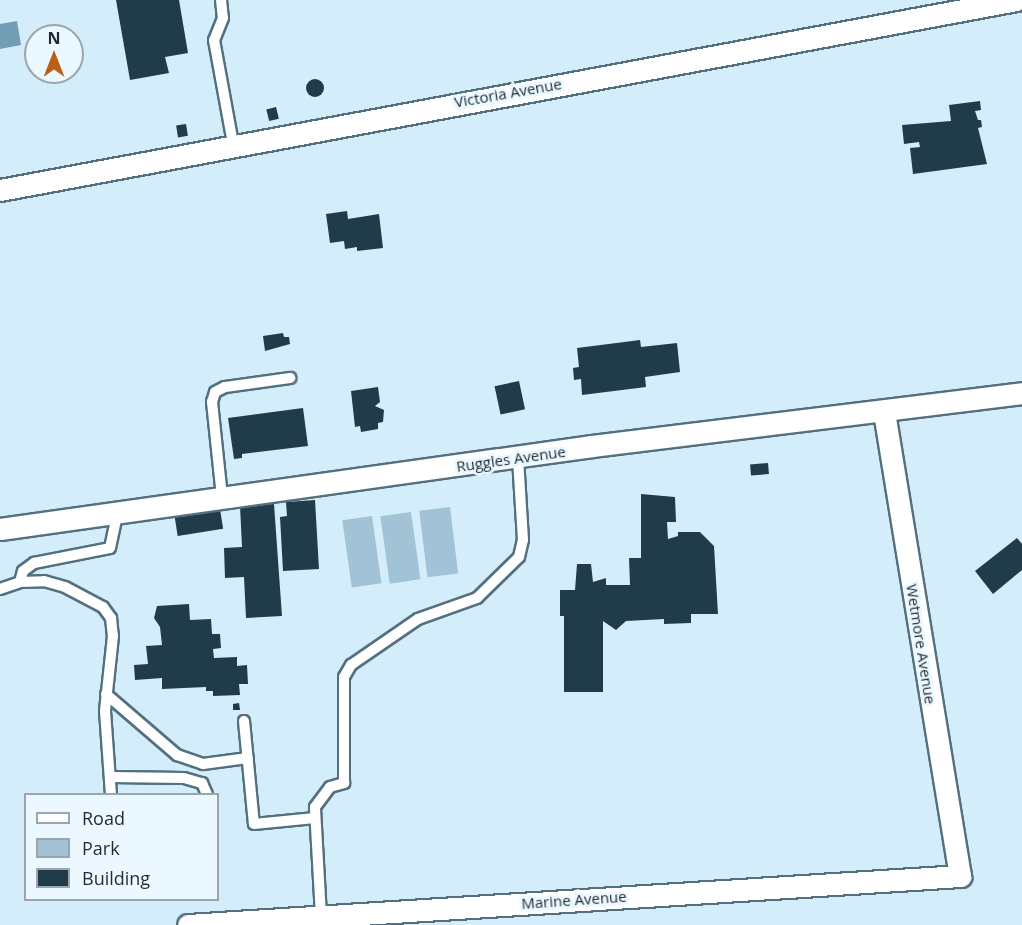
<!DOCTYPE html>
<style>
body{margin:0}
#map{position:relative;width:1022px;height:925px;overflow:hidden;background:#d4edfb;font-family:"Open Sans",sans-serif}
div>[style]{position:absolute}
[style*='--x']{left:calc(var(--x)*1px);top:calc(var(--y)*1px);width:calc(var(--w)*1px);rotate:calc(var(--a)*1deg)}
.green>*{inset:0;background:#a2c3d5;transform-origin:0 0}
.water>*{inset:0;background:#729eb5}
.building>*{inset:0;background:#203b49;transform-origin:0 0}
.round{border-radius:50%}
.roads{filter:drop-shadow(2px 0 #54707f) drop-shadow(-2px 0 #54707f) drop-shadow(0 2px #54707f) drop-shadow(0 -2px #54707f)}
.lane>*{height:10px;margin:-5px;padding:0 5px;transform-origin:5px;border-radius:5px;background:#fff}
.street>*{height:21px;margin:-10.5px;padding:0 10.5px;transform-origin:10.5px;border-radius:10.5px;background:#fff}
span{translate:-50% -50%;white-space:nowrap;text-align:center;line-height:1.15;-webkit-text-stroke:6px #ecf8ff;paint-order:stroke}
.street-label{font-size:15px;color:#1f2b31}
.legend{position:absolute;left:24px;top:793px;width:195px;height:108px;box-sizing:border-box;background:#ecf8ff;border:2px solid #9aa6ad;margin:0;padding:8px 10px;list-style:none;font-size:18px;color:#1f2b31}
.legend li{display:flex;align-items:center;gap:12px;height:30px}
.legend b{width:30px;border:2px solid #9aa6ad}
.north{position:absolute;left:24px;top:24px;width:60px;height:60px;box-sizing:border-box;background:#ecf8ff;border:2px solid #9aa6ad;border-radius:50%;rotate:0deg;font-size:16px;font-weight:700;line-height:24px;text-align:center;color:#1f2b31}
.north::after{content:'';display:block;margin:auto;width:21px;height:27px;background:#bc5e15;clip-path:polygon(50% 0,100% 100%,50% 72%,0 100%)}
</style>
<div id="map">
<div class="green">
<i style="left:450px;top:507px;width:67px;height:31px;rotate:83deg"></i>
<i style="left:411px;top:512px;width:68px;height:31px;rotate:82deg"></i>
<i style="left:372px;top:516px;width:68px;height:30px;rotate:82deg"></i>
</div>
<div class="water">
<i style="clip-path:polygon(17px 21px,21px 45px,0 49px,0 24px)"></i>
</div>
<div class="building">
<i style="clip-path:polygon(116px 0,179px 0,188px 53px,165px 57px,169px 73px,130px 80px)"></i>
<i class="round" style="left:306px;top:79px;width:18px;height:18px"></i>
<i style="clip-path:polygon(980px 101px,981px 110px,975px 111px,978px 120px,981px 120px,982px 127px,978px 128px,987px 164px,913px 174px,910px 148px,920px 147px,919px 142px,904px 144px,902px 125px,951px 121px,949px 105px)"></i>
<i style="left:276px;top:107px;width:12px;height:10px;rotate:76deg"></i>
<i style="left:186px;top:124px;width:12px;height:10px;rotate:81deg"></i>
<i style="clip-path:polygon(347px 211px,348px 219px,379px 214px,383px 248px,357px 251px,357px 247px,345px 249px,344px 241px,330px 243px,326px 214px)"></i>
<i style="clip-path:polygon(283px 333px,284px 337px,289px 337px,290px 344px,265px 351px,263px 336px)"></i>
<i style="clip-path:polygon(640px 340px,641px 347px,677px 343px,680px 372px,645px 377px,646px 387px,582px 395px,581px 379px,574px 380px,573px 368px,579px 367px,577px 348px)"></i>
<i style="left:519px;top:381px;width:29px;height:25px;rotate:78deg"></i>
<i style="clip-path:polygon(378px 387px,380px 402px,375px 406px,384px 410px,383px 422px,378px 423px,378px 429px,361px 432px,360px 426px,355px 427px,351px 391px)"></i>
<i style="clip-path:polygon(303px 408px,308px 446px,242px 454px,242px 458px,234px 459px,228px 418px)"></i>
<i style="left:768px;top:463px;width:11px;height:18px;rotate:85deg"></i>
<i style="clip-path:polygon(641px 494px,675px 497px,676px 522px,667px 522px,668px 539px,678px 536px,678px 532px,700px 532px,714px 546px,718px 614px,691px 614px,691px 623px,664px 624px,664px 619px,626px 621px,616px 630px,603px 621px,603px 692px,564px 692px,564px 616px,560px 616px,560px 590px,575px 590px,577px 564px,591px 564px,593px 582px,606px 578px,606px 585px,630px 585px,629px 558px,641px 558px)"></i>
<i style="clip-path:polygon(315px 500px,319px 569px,283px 571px,280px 517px,287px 516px,286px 502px)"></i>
<i style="clip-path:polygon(274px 504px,282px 616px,246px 618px,244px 577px,225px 578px,224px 548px,242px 547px,240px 506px)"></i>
<i style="left:220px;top:509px;width:20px;height:46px;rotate:81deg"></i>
<i style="clip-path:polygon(1017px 538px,1022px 544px,1022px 570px,993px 594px,975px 571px)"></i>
<i style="clip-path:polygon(189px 604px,190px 620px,211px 619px,212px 634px,220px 634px,221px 648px,213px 649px,214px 658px,237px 657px,237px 666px,247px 665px,248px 684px,239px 684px,240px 695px,213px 696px,213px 691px,206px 691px,206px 687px,162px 689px,162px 678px,135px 680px,134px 665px,148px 664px,146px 646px,162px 645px,160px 627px,154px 618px,157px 606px)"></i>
<i style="clip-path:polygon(239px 703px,240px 710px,233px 710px,233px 704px)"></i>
</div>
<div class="roads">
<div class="lane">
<i style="--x:221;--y:0;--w:18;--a:84"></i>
<i style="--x:223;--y:18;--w:24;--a:112"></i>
<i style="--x:214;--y:40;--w:106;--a:79.6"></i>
<i style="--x:222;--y:497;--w:96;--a:-96"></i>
<i style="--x:212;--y:402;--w:10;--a:-73"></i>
<i style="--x:215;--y:392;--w:11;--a:-27"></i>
<i style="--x:225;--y:387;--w:66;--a:-7.9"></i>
<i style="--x:20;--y:582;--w:11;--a:-75"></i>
<i style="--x:23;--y:571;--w:14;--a:-36"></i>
<i style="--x:34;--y:563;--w:77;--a:-11.2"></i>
<i style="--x:110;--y:548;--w:35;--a:-78"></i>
<i style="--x:0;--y:589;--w:21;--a:-19"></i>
<i style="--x:20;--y:582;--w:24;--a:-2"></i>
<i style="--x:44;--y:581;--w:22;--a:16"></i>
<i style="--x:65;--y:587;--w:43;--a:27.8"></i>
<i style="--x:103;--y:607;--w:14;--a:54"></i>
<i style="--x:111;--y:618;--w:18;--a:84"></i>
<i style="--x:113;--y:636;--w:75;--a:96.1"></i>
<i style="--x:105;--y:711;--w:83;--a:85.9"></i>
<i style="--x:106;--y:694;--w:94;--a:40.7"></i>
<i style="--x:177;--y:755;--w:28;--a:19"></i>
<i style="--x:203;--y:764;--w:45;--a:-7.6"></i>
<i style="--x:244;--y:721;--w:103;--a:84.5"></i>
<i style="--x:254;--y:824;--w:61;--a:-5.6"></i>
<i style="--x:111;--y:777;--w:73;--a:0.8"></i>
<i style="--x:184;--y:778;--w:19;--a:16"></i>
<i style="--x:202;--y:783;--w:12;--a:66"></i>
<i style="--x:321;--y:916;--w:109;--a:-93.2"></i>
<i style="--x:315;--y:807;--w:25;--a:-53"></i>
<i style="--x:330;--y:787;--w:15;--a:-16"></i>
<i style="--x:344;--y:783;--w:106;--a:-90"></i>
<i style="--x:344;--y:677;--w:14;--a:-60"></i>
<i style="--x:351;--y:665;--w:81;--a:-34.5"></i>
<i style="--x:418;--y:619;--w:63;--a:-19.6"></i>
<i style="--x:477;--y:598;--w:59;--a:-44.3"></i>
<i style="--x:519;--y:557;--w:17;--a:-77"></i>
<i style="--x:523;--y:540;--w:82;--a:-93.5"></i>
</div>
<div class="street">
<i style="--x:0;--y:190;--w:1034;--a:-10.59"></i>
<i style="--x:0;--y:529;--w:598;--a:-7.98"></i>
<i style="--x:592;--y:446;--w:433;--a:-7"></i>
<i style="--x:188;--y:925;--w:774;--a:-3.63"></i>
<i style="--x:960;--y:876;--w:471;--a:-99.3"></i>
</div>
</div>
<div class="street-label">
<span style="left:508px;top:93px;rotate:-10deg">Victoria Avenue</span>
<span style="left:511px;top:459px;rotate:-8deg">Ruggles Avenue</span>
<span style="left:921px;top:644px;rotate:81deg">Wetmore Avenue</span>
<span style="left:574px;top:900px;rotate:-4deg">Marine Avenue</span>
</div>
<ul class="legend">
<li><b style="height:8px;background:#fff"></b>Road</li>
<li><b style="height:16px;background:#a2c3d5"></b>Park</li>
<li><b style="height:16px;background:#203b49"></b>Building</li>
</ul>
<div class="north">N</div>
</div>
